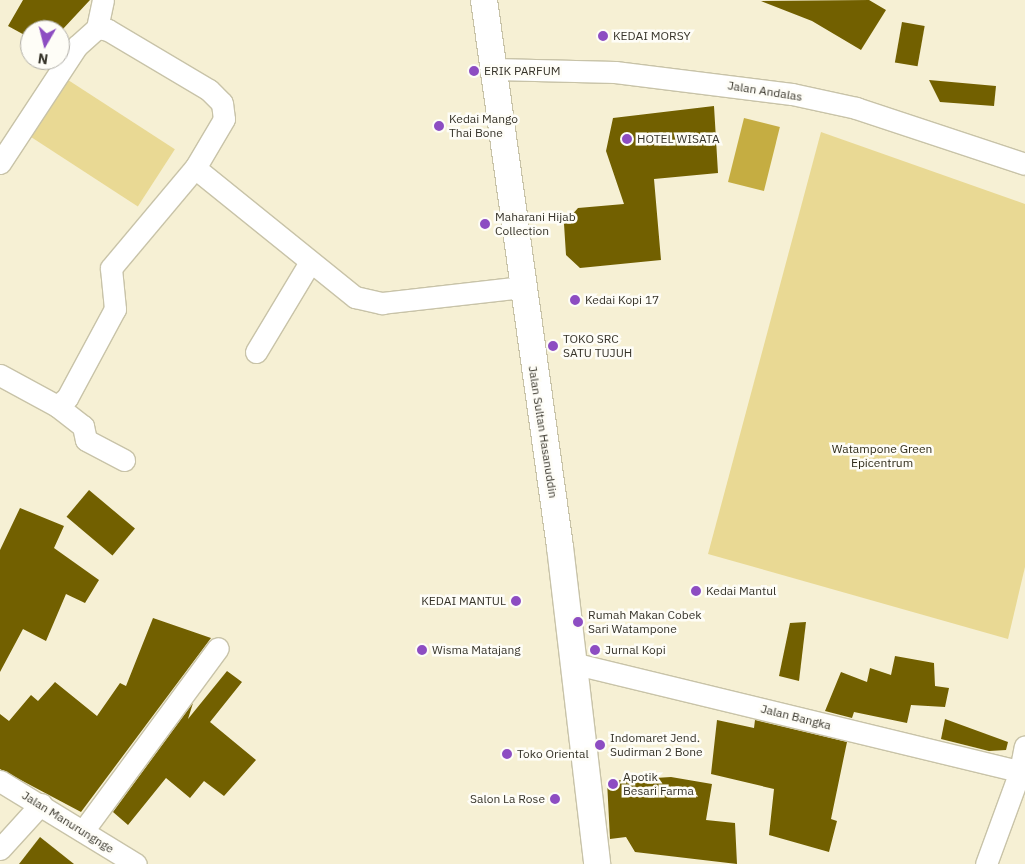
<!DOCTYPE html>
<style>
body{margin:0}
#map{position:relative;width:1025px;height:864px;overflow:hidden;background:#f6f0d4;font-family:"IBM Plex Sans",sans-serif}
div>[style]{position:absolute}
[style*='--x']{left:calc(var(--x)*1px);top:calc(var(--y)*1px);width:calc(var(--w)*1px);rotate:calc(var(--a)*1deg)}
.green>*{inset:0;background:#e9d994;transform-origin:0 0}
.water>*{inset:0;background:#c5ad42;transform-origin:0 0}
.building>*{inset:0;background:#726000;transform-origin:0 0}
.roads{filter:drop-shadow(1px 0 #c8c3a8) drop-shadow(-1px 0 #c8c3a8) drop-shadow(0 1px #c8c3a8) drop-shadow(0 -1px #c8c3a8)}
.minor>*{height:21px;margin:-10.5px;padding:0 10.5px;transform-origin:10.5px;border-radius:10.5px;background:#fff}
.major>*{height:26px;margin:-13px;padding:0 13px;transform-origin:13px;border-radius:13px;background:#fff}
.dots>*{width:14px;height:14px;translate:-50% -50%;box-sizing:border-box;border:2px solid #fefdf7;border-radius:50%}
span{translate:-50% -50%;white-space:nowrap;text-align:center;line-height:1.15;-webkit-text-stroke:5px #fefdf7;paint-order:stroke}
.poi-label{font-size:12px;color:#363329}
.left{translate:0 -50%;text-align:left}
.right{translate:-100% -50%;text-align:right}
.street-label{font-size:12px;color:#363329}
.park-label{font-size:12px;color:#2f2b19}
.north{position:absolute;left:20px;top:20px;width:50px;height:50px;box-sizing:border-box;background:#fefdf7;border:1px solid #aeaca5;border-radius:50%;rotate:188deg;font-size:14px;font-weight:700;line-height:20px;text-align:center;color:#363329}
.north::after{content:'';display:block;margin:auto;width:18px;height:22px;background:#8d4dc2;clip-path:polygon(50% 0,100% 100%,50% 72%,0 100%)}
</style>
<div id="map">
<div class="green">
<i style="left:65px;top:78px;width:131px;height:68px;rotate:33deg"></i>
<i style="clip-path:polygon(821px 132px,1025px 204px,1025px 567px,1008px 639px,708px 554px)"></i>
</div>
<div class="water">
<i style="left:744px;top:118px;width:37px;height:66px;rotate:14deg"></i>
</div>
<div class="building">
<i style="clip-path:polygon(23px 0,90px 0,62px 30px,30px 30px,30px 38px,8px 26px)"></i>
<i style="clip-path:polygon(869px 0,886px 10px,861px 50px,812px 21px,761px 1px)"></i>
<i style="left:902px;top:22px;width:23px;height:41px;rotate:10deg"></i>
<i style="clip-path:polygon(929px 80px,996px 86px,994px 106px,940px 102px)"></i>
<i style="clip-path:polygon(714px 106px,718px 173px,654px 179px,661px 260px,580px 268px,566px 255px,564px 224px,578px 208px,624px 204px,606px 151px,613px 118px)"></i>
<i style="left:89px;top:490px;width:60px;height:35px;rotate:40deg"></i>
<i style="clip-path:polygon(20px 508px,64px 526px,54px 548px,99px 580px,85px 603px,66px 594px,46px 641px,23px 629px,0 672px,0 550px)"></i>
<i style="clip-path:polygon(153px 618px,211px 638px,81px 812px,0 769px,0 714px,9px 721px,31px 695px,38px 701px,55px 682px,97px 716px,120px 683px,126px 686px)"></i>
<i style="clip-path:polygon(806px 622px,799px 681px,779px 676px,790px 623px)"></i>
<i style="clip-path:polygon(895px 656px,934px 663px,935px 686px,949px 688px,945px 707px,911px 705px,907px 723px,854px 712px,852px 718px,825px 711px,841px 672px,867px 682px,870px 668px,891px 675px)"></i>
<i style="clip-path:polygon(227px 671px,242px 682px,210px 722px,256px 760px,224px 796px,204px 781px,190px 798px,166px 778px,128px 825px,113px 812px,193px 703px,188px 719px)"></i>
<i style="clip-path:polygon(945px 719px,1008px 742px,1006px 750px,989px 751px,941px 739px)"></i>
<i style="clip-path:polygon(717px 720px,754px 728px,755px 720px,847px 742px,831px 819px,837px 821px,829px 852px,769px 835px,774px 789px,711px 774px)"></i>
<i style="clip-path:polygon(671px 777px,712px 784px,706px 820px,735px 823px,737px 864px,635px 852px,626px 837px,610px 839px,607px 781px)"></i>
<i style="clip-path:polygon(40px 837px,74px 864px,19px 864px)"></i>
</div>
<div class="roads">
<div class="minor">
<i style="--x:97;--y:28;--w:29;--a:-78"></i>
<i style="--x:495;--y:69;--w:120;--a:1.4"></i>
<i style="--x:615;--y:72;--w:178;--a:7.1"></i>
<i style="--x:792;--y:94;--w:66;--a:12.3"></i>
<i style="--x:856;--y:108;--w:178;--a:18.3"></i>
<i style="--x:0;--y:163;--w:140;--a:-56.7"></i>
<i style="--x:77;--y:46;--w:27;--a:-42"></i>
<i style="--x:97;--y:28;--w:11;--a:10"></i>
<i style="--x:108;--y:30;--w:117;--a:30.7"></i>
<i style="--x:209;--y:90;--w:18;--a:45"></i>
<i style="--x:222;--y:103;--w:16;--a:83"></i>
<i style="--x:224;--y:119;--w:57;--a:120.6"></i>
<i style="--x:195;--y:168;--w:206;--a:38.9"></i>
<i style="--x:355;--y:297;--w:28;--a:13"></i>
<i style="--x:382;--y:303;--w:142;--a:-6.5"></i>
<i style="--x:256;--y:352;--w:105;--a:-59"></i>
<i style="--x:0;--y:375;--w:65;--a:28.5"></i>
<i style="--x:57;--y:406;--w:13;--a:-39"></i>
<i style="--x:67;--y:398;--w:101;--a:-61.7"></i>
<i style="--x:115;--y:309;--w:41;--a:-95.6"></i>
<i style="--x:111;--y:268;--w:131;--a:-50"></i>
<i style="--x:57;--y:406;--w:33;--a:38"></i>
<i style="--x:83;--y:426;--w:14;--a:78"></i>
<i style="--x:86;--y:440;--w:43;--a:27.8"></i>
<i style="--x:572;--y:663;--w:461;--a:13.6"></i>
<i style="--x:0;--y:781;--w:159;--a:31.4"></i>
<i style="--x:83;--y:831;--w:227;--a:-53.6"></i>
<i style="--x:0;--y:849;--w:61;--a:-47.7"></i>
<i style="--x:986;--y:864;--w:99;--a:-69.9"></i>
<i style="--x:1020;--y:771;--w:25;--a:-79"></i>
</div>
<div class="major">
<i style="--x:484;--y:0;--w:552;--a:82.09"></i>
<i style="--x:560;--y:547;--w:319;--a:83.3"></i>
</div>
</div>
<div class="dots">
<i style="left:603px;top:36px;background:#8d4dc2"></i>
<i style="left:474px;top:71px;background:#8d4dc2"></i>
<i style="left:439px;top:126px;background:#8d4dc2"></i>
<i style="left:627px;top:139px;background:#8d4dc2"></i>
<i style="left:485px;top:224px;background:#8d4dc2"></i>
<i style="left:575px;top:300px;background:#8d4dc2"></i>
<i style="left:553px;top:346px;background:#8d4dc2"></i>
<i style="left:696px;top:591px;background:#8d4dc2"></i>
<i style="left:516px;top:601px;background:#8d4dc2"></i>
<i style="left:578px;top:622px;background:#8d4dc2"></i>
<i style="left:422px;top:650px;background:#8d4dc2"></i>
<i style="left:595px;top:650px;background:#8d4dc2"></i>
<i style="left:600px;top:745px;background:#8d4dc2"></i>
<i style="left:507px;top:754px;background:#8d4dc2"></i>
<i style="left:613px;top:784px;background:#8d4dc2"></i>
<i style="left:555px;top:799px;background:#8d4dc2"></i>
</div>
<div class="poi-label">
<span class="left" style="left:613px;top:36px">KEDAI MORSY</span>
<span class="left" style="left:484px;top:71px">ERIK PARFUM</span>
<span class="left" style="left:449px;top:126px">Kedai Mango<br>Thai Bone</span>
<span class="left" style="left:637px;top:139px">HOTEL WISATA</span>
<span class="left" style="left:495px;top:224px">Maharani Hijab<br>Collection</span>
<span class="left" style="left:585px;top:300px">Kedai Kopi 17</span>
<span class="left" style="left:563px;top:346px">TOKO SRC<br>SATU TUJUH</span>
<span class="left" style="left:706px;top:591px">Kedai Mantul</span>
<span class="right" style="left:506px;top:601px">KEDAI MANTUL</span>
<span class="left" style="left:588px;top:622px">Rumah Makan Cobek<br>Sari Watampone</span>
<span class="left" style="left:432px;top:650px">Wisma Matajang</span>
<span class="left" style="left:605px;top:650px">Jurnal Kopi</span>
<span class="left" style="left:610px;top:745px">Indomaret Jend.<br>Sudirman 2 Bone</span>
<span class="left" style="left:517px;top:754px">Toko Oriental</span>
<span class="left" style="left:623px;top:784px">Apotik<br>Besari Farma</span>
<span class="right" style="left:545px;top:799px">Salon La Rose</span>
</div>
<div class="street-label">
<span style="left:765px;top:91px;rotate:9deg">Jalan Andalas</span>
<span style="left:543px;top:432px;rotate:81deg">Jalan Sultan Hasanuddin</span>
<span style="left:796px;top:717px;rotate:14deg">Jalan Bangka</span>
<span style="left:68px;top:822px;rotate:32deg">Jalan Manurungnge</span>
</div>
<div class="park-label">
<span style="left:882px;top:456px">Watampone Green<br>Epicentrum</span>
</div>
<div class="north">N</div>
</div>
